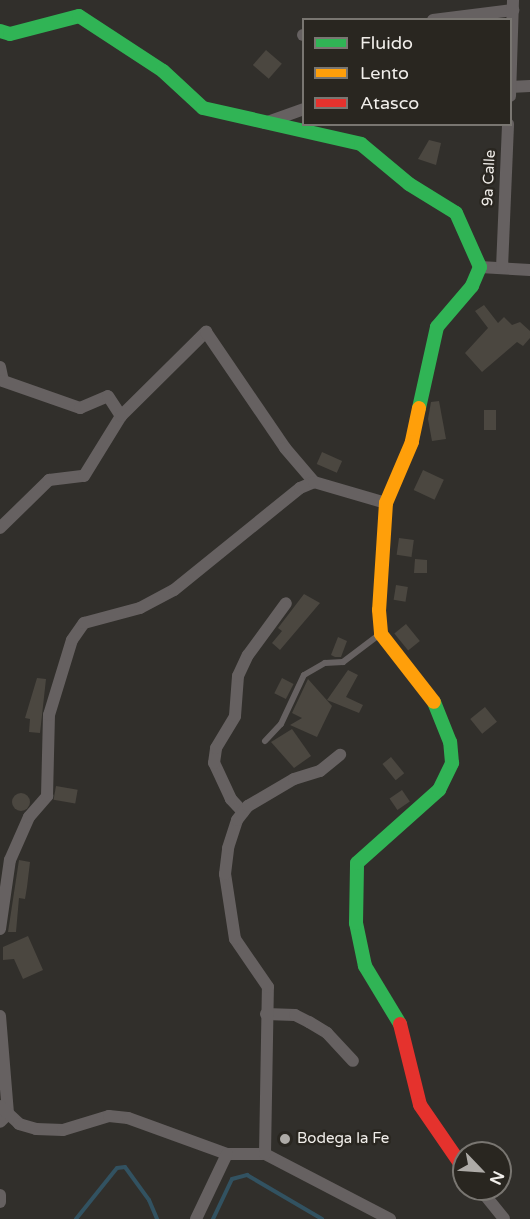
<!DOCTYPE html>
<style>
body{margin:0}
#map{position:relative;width:530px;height:1219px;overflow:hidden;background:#312f2b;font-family:"Varela Round",sans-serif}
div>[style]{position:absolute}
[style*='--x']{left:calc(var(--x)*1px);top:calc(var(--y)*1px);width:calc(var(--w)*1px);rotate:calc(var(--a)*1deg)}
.stream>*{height:4px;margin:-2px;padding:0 2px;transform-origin:2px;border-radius:2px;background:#325261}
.building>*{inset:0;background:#4b4740;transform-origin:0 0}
.round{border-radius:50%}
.lane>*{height:6px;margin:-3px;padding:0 3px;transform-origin:3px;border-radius:3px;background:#666161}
.street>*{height:12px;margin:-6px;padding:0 6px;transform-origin:6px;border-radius:6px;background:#666161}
.fast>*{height:14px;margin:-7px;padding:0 7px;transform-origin:7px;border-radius:7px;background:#30b455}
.slow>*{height:14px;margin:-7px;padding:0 7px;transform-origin:7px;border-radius:7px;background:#ff9f0a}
.jam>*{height:14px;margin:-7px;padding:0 7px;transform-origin:7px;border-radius:7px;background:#e5322d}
.dots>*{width:16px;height:16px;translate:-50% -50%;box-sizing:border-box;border:3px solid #292620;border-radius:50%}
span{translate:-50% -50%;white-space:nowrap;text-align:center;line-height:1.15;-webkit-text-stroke:5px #292620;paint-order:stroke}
.street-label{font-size:15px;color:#f1eeea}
.poi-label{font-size:15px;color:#f1eeea}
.left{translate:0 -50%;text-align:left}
.legend{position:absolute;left:302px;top:18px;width:210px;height:108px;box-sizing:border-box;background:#292620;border:2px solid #797671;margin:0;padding:8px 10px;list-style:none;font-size:18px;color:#f1eeea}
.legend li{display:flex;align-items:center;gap:12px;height:30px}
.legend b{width:30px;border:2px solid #797671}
.north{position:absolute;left:452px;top:1141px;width:60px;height:60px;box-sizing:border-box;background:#292620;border:2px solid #797671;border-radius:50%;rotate:115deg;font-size:16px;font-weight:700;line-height:24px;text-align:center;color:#f1eeea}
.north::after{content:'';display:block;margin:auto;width:21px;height:27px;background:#aeaba7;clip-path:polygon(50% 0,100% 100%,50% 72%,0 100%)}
</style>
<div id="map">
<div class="stream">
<i style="--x:76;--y:1219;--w:65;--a:-51.2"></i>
<i style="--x:117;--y:1168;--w:8;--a:-7"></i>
<i style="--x:125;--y:1167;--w:41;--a:54"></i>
<i style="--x:149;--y:1200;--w:21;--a:67"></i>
<i style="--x:213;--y:1219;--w:44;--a:-64.6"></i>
<i style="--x:232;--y:1179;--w:16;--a:-15"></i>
<i style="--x:247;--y:1175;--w:87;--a:30.4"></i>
</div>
<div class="building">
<i style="left:266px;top:50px;width:21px;height:20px;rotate:41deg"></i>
<i style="clip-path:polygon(429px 140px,441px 143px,436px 165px,418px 159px)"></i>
<i style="clip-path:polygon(484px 305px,498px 323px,504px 317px,512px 325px,520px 322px,530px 331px,530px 338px,523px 346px,517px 342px,482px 372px,465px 353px,488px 328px,475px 311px)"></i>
<i style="clip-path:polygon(439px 401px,446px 439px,432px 441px,428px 419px,431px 402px)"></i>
<i style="left:484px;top:410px;width:12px;height:20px"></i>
<i style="left:322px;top:452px;width:22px;height:13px;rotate:24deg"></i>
<i style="left:423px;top:470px;width:23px;height:22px;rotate:25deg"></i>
<i style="left:399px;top:538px;width:15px;height:17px;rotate:8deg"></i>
<i style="clip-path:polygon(415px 559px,427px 560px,427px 573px,414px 573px)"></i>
<i style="left:396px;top:585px;width:12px;height:15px;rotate:9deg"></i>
<i style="clip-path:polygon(304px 594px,320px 603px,280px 650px,272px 643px,282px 631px,278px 628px)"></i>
<i style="left:406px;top:624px;width:22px;height:15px;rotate:51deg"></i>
<i style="clip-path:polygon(338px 637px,347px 641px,341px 657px,335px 657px,331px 655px)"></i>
<i style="clip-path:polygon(348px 670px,358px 675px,346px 697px,363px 705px,359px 713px,327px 700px)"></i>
<i style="clip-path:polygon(37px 678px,46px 679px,40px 733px,29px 732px,30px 719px,25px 718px)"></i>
<i style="left:282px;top:678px;width:13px;height:17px;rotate:27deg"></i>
<i style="clip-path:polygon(308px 679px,332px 706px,317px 737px,290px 725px,302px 718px,292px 713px)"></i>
<i style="left:485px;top:707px;width:19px;height:19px;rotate:51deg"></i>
<i style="clip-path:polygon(292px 729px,311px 756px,294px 768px,271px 742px)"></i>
<i style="left:391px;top:757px;width:21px;height:11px;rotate:51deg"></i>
<i style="left:56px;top:786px;width:22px;height:14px;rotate:10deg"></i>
<i style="left:402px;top:790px;width:14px;height:15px;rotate:56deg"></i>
<i class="round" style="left:12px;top:793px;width:18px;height:18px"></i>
<i style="clip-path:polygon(19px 860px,30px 862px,27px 887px,25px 899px,19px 898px,16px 932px,8px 932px)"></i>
<i style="clip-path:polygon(28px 936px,43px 970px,23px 979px,14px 959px,3px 960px,3px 947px)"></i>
</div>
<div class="lane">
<i style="--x:265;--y:741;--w:23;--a:-47"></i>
<i style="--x:281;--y:724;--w:54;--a:-64.9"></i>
<i style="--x:304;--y:675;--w:24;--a:-30"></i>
<i style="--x:325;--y:663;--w:18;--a:-3"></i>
<i style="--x:343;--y:662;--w:46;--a:-37.1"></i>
</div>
<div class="street">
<i style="--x:433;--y:20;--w:81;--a:-7.1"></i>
<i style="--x:303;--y:35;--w:1;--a:0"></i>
<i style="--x:510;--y:87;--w:20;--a:-3"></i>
<i style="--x:510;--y:96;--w:96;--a:-88.2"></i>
<i style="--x:265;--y:123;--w:41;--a:-19.7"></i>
<i style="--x:480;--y:267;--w:50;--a:3.4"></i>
<i style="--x:502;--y:268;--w:144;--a:-87.6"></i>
<i style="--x:0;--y:367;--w:14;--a:78"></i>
<i style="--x:3;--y:381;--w:82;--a:19.3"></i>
<i style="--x:80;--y:408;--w:30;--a:-23"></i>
<i style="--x:108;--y:396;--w:24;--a:57"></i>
<i style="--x:0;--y:528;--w:69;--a:-44.4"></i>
<i style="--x:49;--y:480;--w:35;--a:-7"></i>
<i style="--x:84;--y:476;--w:70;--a:-58.3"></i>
<i style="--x:121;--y:416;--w:120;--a:-44.7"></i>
<i style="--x:206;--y:332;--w:140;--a:55.7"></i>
<i style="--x:285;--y:448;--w:45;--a:49.5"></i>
<i style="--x:243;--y:812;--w:18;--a:-133"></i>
<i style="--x:231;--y:799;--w:40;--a:-115"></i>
<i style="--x:214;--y:763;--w:15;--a:-82"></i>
<i style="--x:216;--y:748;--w:37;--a:-59"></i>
<i style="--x:235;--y:716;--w:40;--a:-85.7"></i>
<i style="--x:238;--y:676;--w:23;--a:-65"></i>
<i style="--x:248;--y:655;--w:64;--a:-53.8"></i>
<i style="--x:0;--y:929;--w:70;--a:-81.8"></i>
<i style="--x:10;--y:860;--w:47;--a:-66.2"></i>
<i style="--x:29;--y:817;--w:28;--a:-49"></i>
<i style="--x:47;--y:796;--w:81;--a:-88.6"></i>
<i style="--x:49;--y:715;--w:78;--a:-73"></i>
<i style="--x:72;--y:640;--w:21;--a:-55"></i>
<i style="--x:84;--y:623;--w:58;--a:-15"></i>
<i style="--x:140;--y:608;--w:38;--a:-28"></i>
<i style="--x:174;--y:590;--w:162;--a:-39"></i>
<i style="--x:300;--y:488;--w:15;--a:-23"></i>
<i style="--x:314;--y:482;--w:75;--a:16.3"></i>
<i style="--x:266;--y:1014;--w:29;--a:2"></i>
<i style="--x:295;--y:1015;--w:16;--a:27"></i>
<i style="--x:309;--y:1022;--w:21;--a:31"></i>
<i style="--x:327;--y:1033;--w:38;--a:47"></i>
<i style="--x:0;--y:1016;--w:98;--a:85.3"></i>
<i style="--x:8;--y:1114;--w:11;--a:135"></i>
<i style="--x:0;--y:1106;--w:26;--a:43"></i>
<i style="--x:19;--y:1124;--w:18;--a:16"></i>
<i style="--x:36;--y:1129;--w:27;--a:2"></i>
<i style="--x:63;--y:1130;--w:48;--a:-16.9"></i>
<i style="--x:109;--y:1116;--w:19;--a:6"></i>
<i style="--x:128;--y:1118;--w:105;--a:20"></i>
<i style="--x:227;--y:1154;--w:38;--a:0"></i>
<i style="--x:265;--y:1154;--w:141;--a:27.5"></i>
<i style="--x:265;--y:1154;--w:167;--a:-89"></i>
<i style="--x:268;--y:987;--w:58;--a:-124.5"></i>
<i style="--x:235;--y:939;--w:66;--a:-98.7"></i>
<i style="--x:225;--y:874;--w:26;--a:-83"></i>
<i style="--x:228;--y:848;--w:29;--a:-72"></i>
<i style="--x:237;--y:820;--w:18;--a:-52"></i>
<i style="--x:248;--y:806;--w:53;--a:-30.4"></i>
<i style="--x:294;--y:779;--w:27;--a:-17"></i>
<i style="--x:320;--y:771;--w:26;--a:-39"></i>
<i style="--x:480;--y:1189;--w:38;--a:51"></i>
<i style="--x:0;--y:1195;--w:7;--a:90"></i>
<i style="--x:196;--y:1219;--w:72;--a:-64.5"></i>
</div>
<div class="fast">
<i style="--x:0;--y:31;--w:10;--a:17"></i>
<i style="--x:10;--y:34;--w:71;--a:-14.6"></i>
<i style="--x:79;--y:16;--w:100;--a:33.2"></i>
<i style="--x:163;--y:71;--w:54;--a:42.8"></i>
<i style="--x:203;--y:108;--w:162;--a:12.8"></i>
<i style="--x:361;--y:144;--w:62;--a:39.8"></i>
<i style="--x:409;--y:184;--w:55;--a:31.7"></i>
<i style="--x:456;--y:213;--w:59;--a:66"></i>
<i style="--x:480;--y:267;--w:21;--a:113"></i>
<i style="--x:472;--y:286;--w:54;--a:130.5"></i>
<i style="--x:437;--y:327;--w:83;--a:102.5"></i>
<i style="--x:400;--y:1024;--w:68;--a:-121.1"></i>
<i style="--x:365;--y:966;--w:44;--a:-101.8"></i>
<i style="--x:356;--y:923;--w:60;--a:-89"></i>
<i style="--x:357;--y:863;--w:110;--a:-41.7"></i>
<i style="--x:439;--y:790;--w:30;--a:-64"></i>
<i style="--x:452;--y:763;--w:21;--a:-95"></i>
<i style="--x:450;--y:742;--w:43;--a:-111.8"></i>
</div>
<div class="slow">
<i style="--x:419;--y:408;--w:35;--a:102"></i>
<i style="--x:412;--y:442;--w:66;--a:113.1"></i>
<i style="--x:386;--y:503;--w:107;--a:93.7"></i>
<i style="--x:379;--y:610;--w:24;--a:85"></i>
<i style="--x:381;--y:634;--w:86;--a:52.1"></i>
</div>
<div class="jam">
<i style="--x:400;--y:1024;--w:83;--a:76.1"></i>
<i style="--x:420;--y:1105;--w:78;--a:55.5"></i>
</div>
<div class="dots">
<i style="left:285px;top:1139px;background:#aeaba7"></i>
</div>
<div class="street-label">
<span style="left:489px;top:178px;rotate:-87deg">9a Calle</span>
</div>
<div class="poi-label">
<span class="left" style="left:297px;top:1139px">Bodega la Fe</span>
</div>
<ul class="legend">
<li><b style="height:8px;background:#30b455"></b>Fluido</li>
<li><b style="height:8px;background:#ff9f0a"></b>Lento</li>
<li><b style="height:8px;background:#e5322d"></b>Atasco</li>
</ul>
<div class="north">N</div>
</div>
